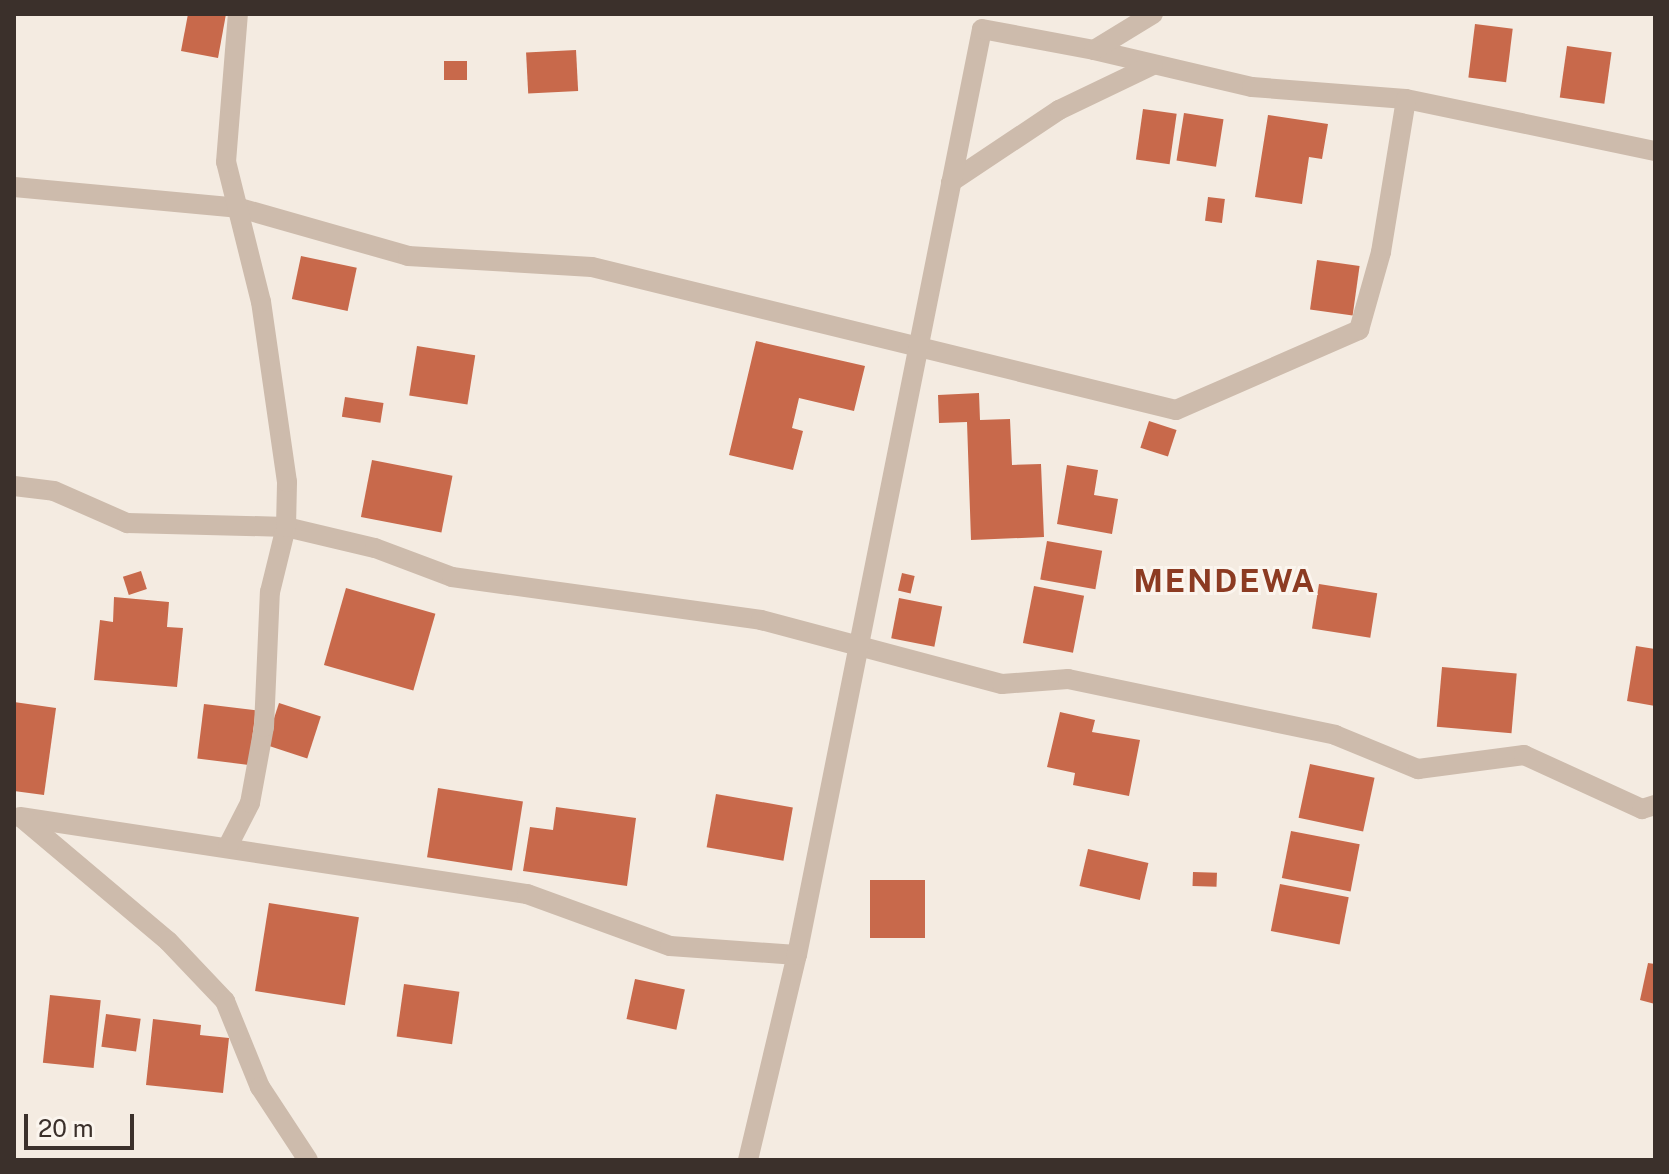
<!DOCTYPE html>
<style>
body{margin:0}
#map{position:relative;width:1669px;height:1174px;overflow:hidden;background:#f4ebe1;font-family:"Public Sans",sans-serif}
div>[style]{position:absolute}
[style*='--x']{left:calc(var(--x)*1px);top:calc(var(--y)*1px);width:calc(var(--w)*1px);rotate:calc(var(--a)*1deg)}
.building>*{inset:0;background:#c8694b;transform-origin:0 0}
.lane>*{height:20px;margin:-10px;padding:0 10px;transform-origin:10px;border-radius:10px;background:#cdbbac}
.street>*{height:20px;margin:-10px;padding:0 10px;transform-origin:10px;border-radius:10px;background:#cdbbac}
span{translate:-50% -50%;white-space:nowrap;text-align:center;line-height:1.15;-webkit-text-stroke:6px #fbf5ee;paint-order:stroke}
.district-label{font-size:32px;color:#8c3b22;font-weight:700;letter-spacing:2px}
.frame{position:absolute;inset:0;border:16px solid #3b302b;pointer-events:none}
.scale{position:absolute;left:24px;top:1114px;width:110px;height:36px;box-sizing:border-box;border:4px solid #3b302b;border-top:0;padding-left:10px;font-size:24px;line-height:28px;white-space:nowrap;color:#3b302b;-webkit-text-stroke:6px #fbf5ee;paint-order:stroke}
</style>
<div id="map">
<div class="building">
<i style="clip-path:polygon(188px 14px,226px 14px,218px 58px,181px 51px)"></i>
<i style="left:1475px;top:24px;width:38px;height:54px;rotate:7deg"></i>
<i style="left:1567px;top:46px;width:45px;height:52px;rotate:8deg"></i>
<i style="left:576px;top:50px;width:41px;height:50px;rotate:87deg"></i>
<i style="left:444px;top:61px;width:23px;height:19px"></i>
<i style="left:1143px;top:109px;width:34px;height:51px;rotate:8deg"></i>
<i style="left:1184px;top:113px;width:40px;height:48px;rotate:9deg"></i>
<i style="clip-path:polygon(1268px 115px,1328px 124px,1322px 159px,1309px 157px,1302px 204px,1255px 197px)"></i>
<i style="left:1208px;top:197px;width:17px;height:24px;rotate:7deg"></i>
<i style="left:301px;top:256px;width:57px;height:44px;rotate:12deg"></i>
<i style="left:1317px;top:260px;width:43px;height:50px;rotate:8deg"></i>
<i style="clip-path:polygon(756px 341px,865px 366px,854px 411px,799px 398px,792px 428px,803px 431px,793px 470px,729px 455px)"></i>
<i style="left:417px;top:346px;width:59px;height:50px;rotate:9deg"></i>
<i style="clip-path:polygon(979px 393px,980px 420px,1010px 419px,1012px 465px,1041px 464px,1044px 537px,971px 540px,967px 422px,939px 423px,938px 395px)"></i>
<i style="left:345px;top:397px;width:39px;height:20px;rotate:9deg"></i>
<i style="left:1149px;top:421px;width:29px;height:28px;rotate:18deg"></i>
<i style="left:372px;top:460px;width:82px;height:58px;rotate:11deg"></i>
<i style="clip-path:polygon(1067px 465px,1098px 470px,1094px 495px,1118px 499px,1112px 534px,1057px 524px)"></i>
<i style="left:1047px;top:541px;width:56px;height:39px;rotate:10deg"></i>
<i style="left:141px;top:571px;width:19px;height:19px;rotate:72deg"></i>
<i style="left:902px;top:573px;width:13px;height:18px;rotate:13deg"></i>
<i style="left:1319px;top:584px;width:59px;height:45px;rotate:9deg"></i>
<i style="left:1034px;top:586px;width:51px;height:58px;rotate:11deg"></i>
<i style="left:346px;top:588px;width:93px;height:80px;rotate:16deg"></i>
<i style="clip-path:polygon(114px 597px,169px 602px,167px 627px,183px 628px,177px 687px,94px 680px,100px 620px,113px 622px)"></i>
<i style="left:899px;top:598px;width:44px;height:41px;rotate:11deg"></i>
<i style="clip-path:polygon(1636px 646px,1655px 649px,1655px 706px,1627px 701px)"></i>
<i style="left:1442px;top:667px;width:75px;height:60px;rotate:5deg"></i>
<i style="clip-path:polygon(14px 702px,56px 708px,44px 795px,14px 791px)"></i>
<i style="left:279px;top:703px;width:44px;height:44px;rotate:18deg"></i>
<i style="left:204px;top:704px;width:52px;height:55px;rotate:7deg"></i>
<i style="clip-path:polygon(1060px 712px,1095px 720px,1092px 732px,1140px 740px,1129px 796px,1073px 785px,1075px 773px,1047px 767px)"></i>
<i style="left:1310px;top:764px;width:66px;height:55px;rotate:12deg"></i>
<i style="left:438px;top:788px;width:86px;height:70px;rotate:9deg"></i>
<i style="left:716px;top:794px;width:78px;height:54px;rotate:10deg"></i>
<i style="clip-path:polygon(556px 807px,636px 818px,627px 886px,523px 871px,530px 827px,553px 830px)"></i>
<i style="left:1291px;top:831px;width:70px;height:48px;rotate:11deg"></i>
<i style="left:1088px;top:849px;width:62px;height:38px;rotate:13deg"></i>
<i style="left:1193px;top:872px;width:24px;height:14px;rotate:2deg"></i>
<i style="left:925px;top:880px;width:58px;height:55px;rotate:90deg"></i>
<i style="left:1280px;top:884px;width:70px;height:48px;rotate:11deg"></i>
<i style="left:269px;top:903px;width:91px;height:89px;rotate:9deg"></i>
<i style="clip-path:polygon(1648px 963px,1655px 964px,1655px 1004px,1640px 1000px)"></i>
<i style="left:635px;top:979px;width:51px;height:41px;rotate:12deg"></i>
<i style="left:404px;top:984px;width:56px;height:53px;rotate:8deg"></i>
<i style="left:50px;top:995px;width:51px;height:68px;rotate:6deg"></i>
<i style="left:106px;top:1014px;width:35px;height:33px;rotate:8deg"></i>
<i style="clip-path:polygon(153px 1019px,201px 1025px,200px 1035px,229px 1038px,223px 1093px,146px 1085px)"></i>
</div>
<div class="lane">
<i style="--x:14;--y:187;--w:227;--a:5.3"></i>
</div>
<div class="street">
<i style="--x:1094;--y:50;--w:162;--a:13.2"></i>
<i style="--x:1252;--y:87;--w:154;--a:4.5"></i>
<i style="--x:1406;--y:99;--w:254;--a:11.8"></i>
<i style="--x:951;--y:182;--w:130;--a:-33.7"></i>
<i style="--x:1059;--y:110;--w:104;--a:-25.6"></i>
<i style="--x:240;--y:208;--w:175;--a:15.9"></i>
<i style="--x:408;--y:256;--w:184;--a:3.4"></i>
<i style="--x:592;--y:267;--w:601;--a:13.76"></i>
<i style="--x:1176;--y:410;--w:200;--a:-23.6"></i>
<i style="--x:1359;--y:330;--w:81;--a:-74.2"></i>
<i style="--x:1381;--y:252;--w:155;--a:-80.7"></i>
<i style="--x:14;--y:486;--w:40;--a:7.1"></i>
<i style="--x:54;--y:491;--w:80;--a:23.7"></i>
<i style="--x:127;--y:523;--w:159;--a:1.4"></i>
<i style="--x:286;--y:527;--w:91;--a:13.3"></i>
<i style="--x:375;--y:548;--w:82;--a:20.6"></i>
<i style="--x:452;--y:577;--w:312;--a:7.9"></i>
<i style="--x:761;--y:620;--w:249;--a:14.9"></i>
<i style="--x:1002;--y:684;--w:66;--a:-4.3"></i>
<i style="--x:1068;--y:679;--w:273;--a:11.8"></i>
<i style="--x:1335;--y:735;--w:90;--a:22.3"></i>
<i style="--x:1418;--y:769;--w:107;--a:-7.5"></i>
<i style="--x:1524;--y:755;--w:130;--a:24.6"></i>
<i style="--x:1642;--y:809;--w:14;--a:-17"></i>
<i style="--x:20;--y:817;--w:513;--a:8.64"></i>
<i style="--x:527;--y:894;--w:152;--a:20"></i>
<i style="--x:670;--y:946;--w:127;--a:4.1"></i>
<i style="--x:22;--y:818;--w:191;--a:40.1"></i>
<i style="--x:168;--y:941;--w:83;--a:46.5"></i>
<i style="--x:225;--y:1001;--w:93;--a:67.9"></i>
<i style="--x:260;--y:1087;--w:87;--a:56.7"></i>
<i style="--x:228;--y:846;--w:48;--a:-62.9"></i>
<i style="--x:250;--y:803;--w:77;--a:-79.6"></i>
<i style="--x:264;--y:727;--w:135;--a:-87.5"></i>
<i style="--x:270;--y:592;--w:67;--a:-76.2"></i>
<i style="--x:286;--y:527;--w:45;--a:-88.7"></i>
<i style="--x:287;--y:482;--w:182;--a:-98.2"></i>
<i style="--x:261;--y:302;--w:144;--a:-104"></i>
<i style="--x:226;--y:162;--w:148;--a:-85.4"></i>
<i style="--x:748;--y:1160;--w:211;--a:-76.6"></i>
<i style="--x:797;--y:955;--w:944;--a:-78.7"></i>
<i style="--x:982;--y:29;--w:114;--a:10.6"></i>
<i style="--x:1094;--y:50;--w:69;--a:-31.4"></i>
</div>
<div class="district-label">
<span style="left:1225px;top:581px">MENDEWA</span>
</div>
<div class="frame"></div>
<div class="scale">20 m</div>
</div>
